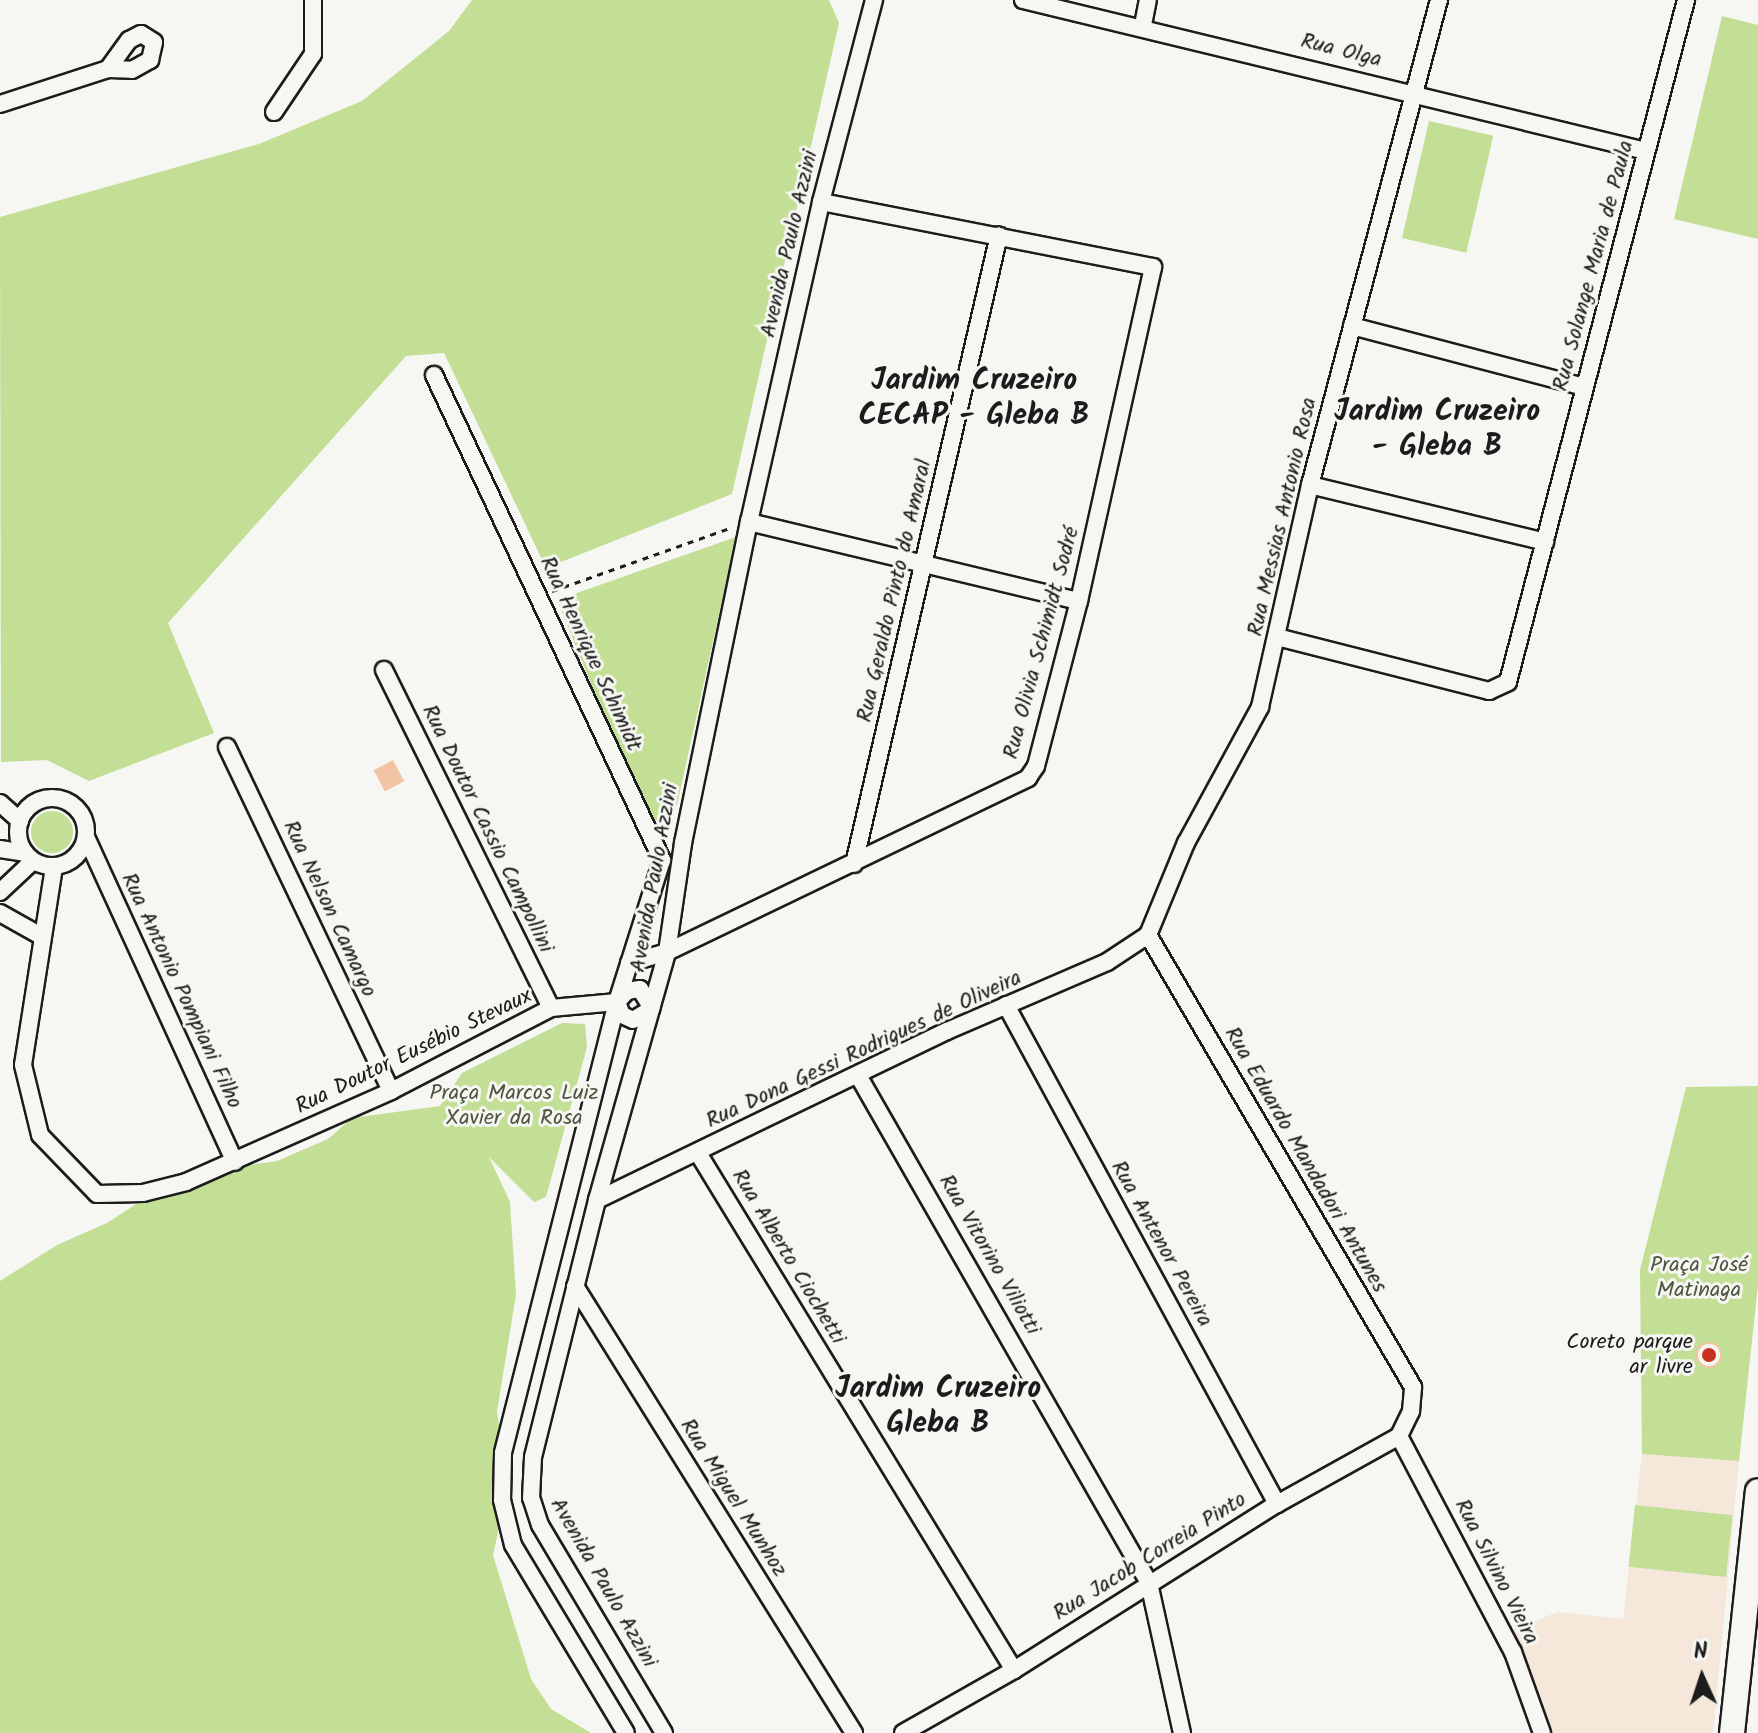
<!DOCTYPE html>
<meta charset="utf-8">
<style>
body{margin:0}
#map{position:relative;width:1758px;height:1733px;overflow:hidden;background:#f6f6f2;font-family:Kalam,sans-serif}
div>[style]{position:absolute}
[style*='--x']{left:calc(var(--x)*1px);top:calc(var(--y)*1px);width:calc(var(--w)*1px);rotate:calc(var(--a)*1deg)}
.built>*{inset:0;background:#f5e7da}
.green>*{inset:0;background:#c3de95;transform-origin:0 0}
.round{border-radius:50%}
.building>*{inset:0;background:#f3c4a3;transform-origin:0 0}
.path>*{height:3px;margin-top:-1.5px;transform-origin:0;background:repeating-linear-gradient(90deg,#1c1c1c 0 6px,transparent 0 12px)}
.roads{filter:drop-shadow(2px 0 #1c1c1c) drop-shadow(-2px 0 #1c1c1c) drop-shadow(0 2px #1c1c1c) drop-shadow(0 -2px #1c1c1c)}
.street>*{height:16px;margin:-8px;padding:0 8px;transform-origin:8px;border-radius:8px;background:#f6f6f2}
.street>.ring{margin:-8px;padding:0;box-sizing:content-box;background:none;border:16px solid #f6f6f2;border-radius:50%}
.secondary>*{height:24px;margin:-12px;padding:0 12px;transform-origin:12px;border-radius:12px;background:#f6f6f2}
.dots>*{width:22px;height:22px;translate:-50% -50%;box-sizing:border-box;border:4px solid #f6f6f2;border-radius:50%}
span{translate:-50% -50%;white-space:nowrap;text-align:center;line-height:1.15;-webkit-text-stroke:6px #f6f6f2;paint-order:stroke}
.street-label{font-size:22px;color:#1c1c1c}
.park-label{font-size:22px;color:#4e5640}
.poi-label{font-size:22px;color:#1c1c1c}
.right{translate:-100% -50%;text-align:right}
.district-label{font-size:30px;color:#1c1c1c;font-weight:700}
.north{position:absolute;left:1662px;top:1637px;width:80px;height:80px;-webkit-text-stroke:6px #f6f6f2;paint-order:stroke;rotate:357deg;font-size:22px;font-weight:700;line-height:32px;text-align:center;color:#1c1c1c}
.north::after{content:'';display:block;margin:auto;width:28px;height:36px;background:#1c1c1c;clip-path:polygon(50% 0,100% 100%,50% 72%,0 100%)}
</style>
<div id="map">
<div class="built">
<i style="clip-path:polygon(1642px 1454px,1739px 1461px,1713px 1733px,1546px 1733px,1514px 1629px,1558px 1612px,1623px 1619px)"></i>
</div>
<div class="green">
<i style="clip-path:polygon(472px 0,829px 0,839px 23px,732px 494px,546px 568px,444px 353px,406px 356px,168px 623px,214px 733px,89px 781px,47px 760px,1px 762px,0 217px,259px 144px,362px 101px,449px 31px)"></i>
<i style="clip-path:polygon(1722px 16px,1758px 25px,1758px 239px,1674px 219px)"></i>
<i style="left:1429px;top:121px;width:66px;height:120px;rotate:13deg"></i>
<i style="clip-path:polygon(736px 537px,677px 805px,662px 820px,647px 821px,557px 600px)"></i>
<i class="round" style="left:31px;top:811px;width:42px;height:42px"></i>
<i style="clip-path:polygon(562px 1023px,585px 1024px,587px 1047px,546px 1197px,534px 1202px,489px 1157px,510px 1202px,516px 1295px,497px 1411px,508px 1488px,493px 1555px,531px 1679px,551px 1709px,591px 1733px,0 1733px,0 1281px,57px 1245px,107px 1223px,181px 1175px,277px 1161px,328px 1139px,352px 1118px,440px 1106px,462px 1073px)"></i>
<i style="clip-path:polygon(1758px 1086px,1758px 1285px,1739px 1461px,1642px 1454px,1640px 1270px,1686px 1087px)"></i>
<i style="left:1635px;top:1505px;width:98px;height:62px;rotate:6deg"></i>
</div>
<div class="building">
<i style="left:393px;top:760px;width:24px;height:22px;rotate:62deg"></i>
<i class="round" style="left:1696px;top:1342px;width:26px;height:26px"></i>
</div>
<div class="path">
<i style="--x:552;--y:591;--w:189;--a:-19.5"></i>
</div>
<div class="roads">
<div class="street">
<i style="--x:1023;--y:0;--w:641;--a:13.62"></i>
<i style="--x:1143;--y:25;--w:25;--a:-79"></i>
<i style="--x:0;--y:104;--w:114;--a:-18"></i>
<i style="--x:108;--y:69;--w:24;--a:2"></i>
<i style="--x:132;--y:70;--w:21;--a:-29"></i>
<i style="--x:150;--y:60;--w:18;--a:-77"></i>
<i style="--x:154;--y:42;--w:15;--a:-148"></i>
<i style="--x:141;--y:34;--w:13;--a:153"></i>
<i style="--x:129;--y:40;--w:36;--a:126"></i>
<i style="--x:274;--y:112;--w:70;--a:-56.1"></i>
<i style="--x:313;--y:54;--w:54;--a:-90"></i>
<i style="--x:1352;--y:326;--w:240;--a:14.7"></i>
<i style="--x:434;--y:375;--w:536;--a:64.82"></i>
<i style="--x:662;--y:860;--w:149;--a:107.6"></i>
<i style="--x:617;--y:1002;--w:465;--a:104.2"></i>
<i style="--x:503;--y:1453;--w:47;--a:91.2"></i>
<i style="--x:502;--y:1500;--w:46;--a:76.3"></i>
<i style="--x:513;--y:1545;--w:219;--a:59"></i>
<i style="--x:1310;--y:485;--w:242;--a:13.6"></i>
<i style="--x:749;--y:522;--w:339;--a:13.5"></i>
<i style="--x:1277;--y:637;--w:219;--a:14.3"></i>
<i style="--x:1489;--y:691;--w:21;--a:-25"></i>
<i style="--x:1508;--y:682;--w:705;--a:-75.37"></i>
<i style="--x:384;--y:670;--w:377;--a:63.7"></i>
<i style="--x:227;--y:747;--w:381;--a:64.5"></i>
<i class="ring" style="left:18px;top:798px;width:52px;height:52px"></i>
<i style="--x:0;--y:803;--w:27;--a:42"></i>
<i style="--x:87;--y:839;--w:355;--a:65.4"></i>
<i style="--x:0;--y:849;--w:25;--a:9"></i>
<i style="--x:854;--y:864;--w:645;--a:-77.02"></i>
<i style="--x:54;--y:867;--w:200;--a:98.9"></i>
<i style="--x:23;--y:1065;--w:72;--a:76.3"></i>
<i style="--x:40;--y:1135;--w:82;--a:46"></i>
<i style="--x:97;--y:1194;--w:46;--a:-1.2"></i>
<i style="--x:143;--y:1193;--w:44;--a:-14.3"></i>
<i style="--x:186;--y:1182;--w:224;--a:-23.9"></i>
<i style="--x:391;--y:1091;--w:180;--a:-27.4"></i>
<i style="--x:551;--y:1008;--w:66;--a:-5.2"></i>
<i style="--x:0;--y:892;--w:45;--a:-43.2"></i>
<i style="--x:0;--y:913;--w:49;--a:29.2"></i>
<i style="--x:1148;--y:935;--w:100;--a:-67.6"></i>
<i style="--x:1186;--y:843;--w:155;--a:-61.4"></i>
<i style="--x:1260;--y:707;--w:228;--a:-77.3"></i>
<i style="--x:1310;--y:485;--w:502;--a:-75.11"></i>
<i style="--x:629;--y:963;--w:40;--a:-16"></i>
<i style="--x:667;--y:952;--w:401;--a:-25.7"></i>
<i style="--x:1028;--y:778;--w:14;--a:-56"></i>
<i style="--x:1036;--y:766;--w:171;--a:-75.4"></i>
<i style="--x:1079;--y:601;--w:342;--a:-77.5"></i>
<i style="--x:1153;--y:267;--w:338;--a:-168.9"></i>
<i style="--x:618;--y:1001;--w:13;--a:-48"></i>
<i style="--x:627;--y:991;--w:13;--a:-9"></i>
<i style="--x:640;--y:989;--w:22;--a:58"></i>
<i style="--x:617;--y:1002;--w:14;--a:69"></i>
<i style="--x:622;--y:1015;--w:12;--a:24"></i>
<i style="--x:633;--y:1020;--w:21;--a:-31"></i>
<i style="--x:1006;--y:1005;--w:568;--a:61.49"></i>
<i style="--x:859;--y:1077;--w:583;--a:60.18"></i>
<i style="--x:1149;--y:1583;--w:154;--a:77.6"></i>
<i style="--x:698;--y:1153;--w:606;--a:58.57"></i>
<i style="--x:597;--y:1200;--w:389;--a:-25.8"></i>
<i style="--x:947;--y:1031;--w:174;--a:-23.3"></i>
<i style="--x:1107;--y:962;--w:49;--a:-33.4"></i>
<i style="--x:575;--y:1286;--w:527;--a:58.03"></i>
<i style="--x:1399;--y:1436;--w:244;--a:62.2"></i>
<i style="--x:1513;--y:1652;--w:86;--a:70.3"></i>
<i style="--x:664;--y:1733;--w:242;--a:-120.8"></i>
<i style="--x:540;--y:1525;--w:28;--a:-108"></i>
<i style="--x:531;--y:1498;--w:41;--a:-87.2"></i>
<i style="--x:533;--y:1457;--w:265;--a:-76"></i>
<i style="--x:597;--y:1200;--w:258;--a:-74.2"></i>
<i style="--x:667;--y:952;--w:110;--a:-81.6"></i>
<i style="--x:683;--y:843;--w:328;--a:-78.4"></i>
<i style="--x:749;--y:522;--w:328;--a:-77.3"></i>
<i style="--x:821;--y:202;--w:209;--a:-75.3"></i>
<i style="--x:903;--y:1733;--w:128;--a:-29.6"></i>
<i style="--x:1014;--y:1670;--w:311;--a:-32.3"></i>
<i style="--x:1277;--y:1504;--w:140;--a:-29.1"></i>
<i style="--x:1399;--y:1436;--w:28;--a:-64"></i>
<i style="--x:1411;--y:1411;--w:24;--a:-85"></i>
<i style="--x:1413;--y:1387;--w:524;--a:-120.38"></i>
</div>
<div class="secondary">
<i style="--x:1732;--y:1733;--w:243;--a:-83.9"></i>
</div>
</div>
<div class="dots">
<i style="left:1709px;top:1355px;background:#c8321e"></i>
</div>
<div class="street-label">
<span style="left:1341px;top:51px;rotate:14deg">Rua Olga</span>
<span style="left:790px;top:244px;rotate:-77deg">Avenida Paulo Azzini</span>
<span style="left:1594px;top:266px;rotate:-75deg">Rua Solange Maria de Paula</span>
<span style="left:1283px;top:517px;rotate:-77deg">Rua Messias Antonio Rosa</span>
<span style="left:895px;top:591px;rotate:-77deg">Rua Geraldo Pinto do Amaral</span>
<span style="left:1042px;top:643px;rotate:-75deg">Rua Olivia Schimidt Sodré</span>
<span style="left:590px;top:654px;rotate:65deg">Rua Henrique Schimidt</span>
<span style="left:487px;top:829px;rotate:64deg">Rua Doutor Cassio Campollini</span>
<span style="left:655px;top:878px;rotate:-80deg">Avenida Paulo Azzini</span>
<span style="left:329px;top:909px;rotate:65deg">Rua Nelson Camargo</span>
<span style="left:181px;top:991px;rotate:65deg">Rua Antonio Pompiani Filho</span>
<span style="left:864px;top:1050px;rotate:-25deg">Rua Dona Gessi Rodrigues de Oliveira</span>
<span style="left:414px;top:1052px;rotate:-26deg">Rua Doutor Eusébio Stevaux</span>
<span style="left:1305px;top:1160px;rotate:60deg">Rua Eduardo Mandadori Antunes</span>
<span style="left:1161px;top:1244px;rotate:61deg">Rua Antenor Pereira</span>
<span style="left:989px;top:1255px;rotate:60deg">Rua Vitorino Viliotti</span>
<span style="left:788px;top:1257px;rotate:59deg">Rua Alberto Ciochetti</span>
<span style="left:733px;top:1498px;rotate:58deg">Rua Miguel Munhoz</span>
<span style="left:1150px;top:1557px;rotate:-32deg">Rua Jacob Correia Pinto</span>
<span style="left:1496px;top:1572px;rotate:63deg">Rua Silvino Vieira</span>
<span style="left:603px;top:1583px;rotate:60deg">Avenida Paulo Azzini</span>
</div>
<div class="park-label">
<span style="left:514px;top:1106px">Praça Marcos Luiz<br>Xavier da Rosa</span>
<span style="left:1699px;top:1278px">Praça José<br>Matinaga</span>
</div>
<div class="poi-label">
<span class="right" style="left:1693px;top:1355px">Coreto parque<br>ar livre</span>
</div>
<div class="district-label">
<span style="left:974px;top:398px">Jardim Cruzeiro<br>CECAP - Gleba B</span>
<span style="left:1437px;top:429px">Jardim Cruzeiro<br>- Gleba B</span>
<span style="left:938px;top:1406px">Jardim Cruzeiro<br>Gleba B</span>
</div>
<div class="north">N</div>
</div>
